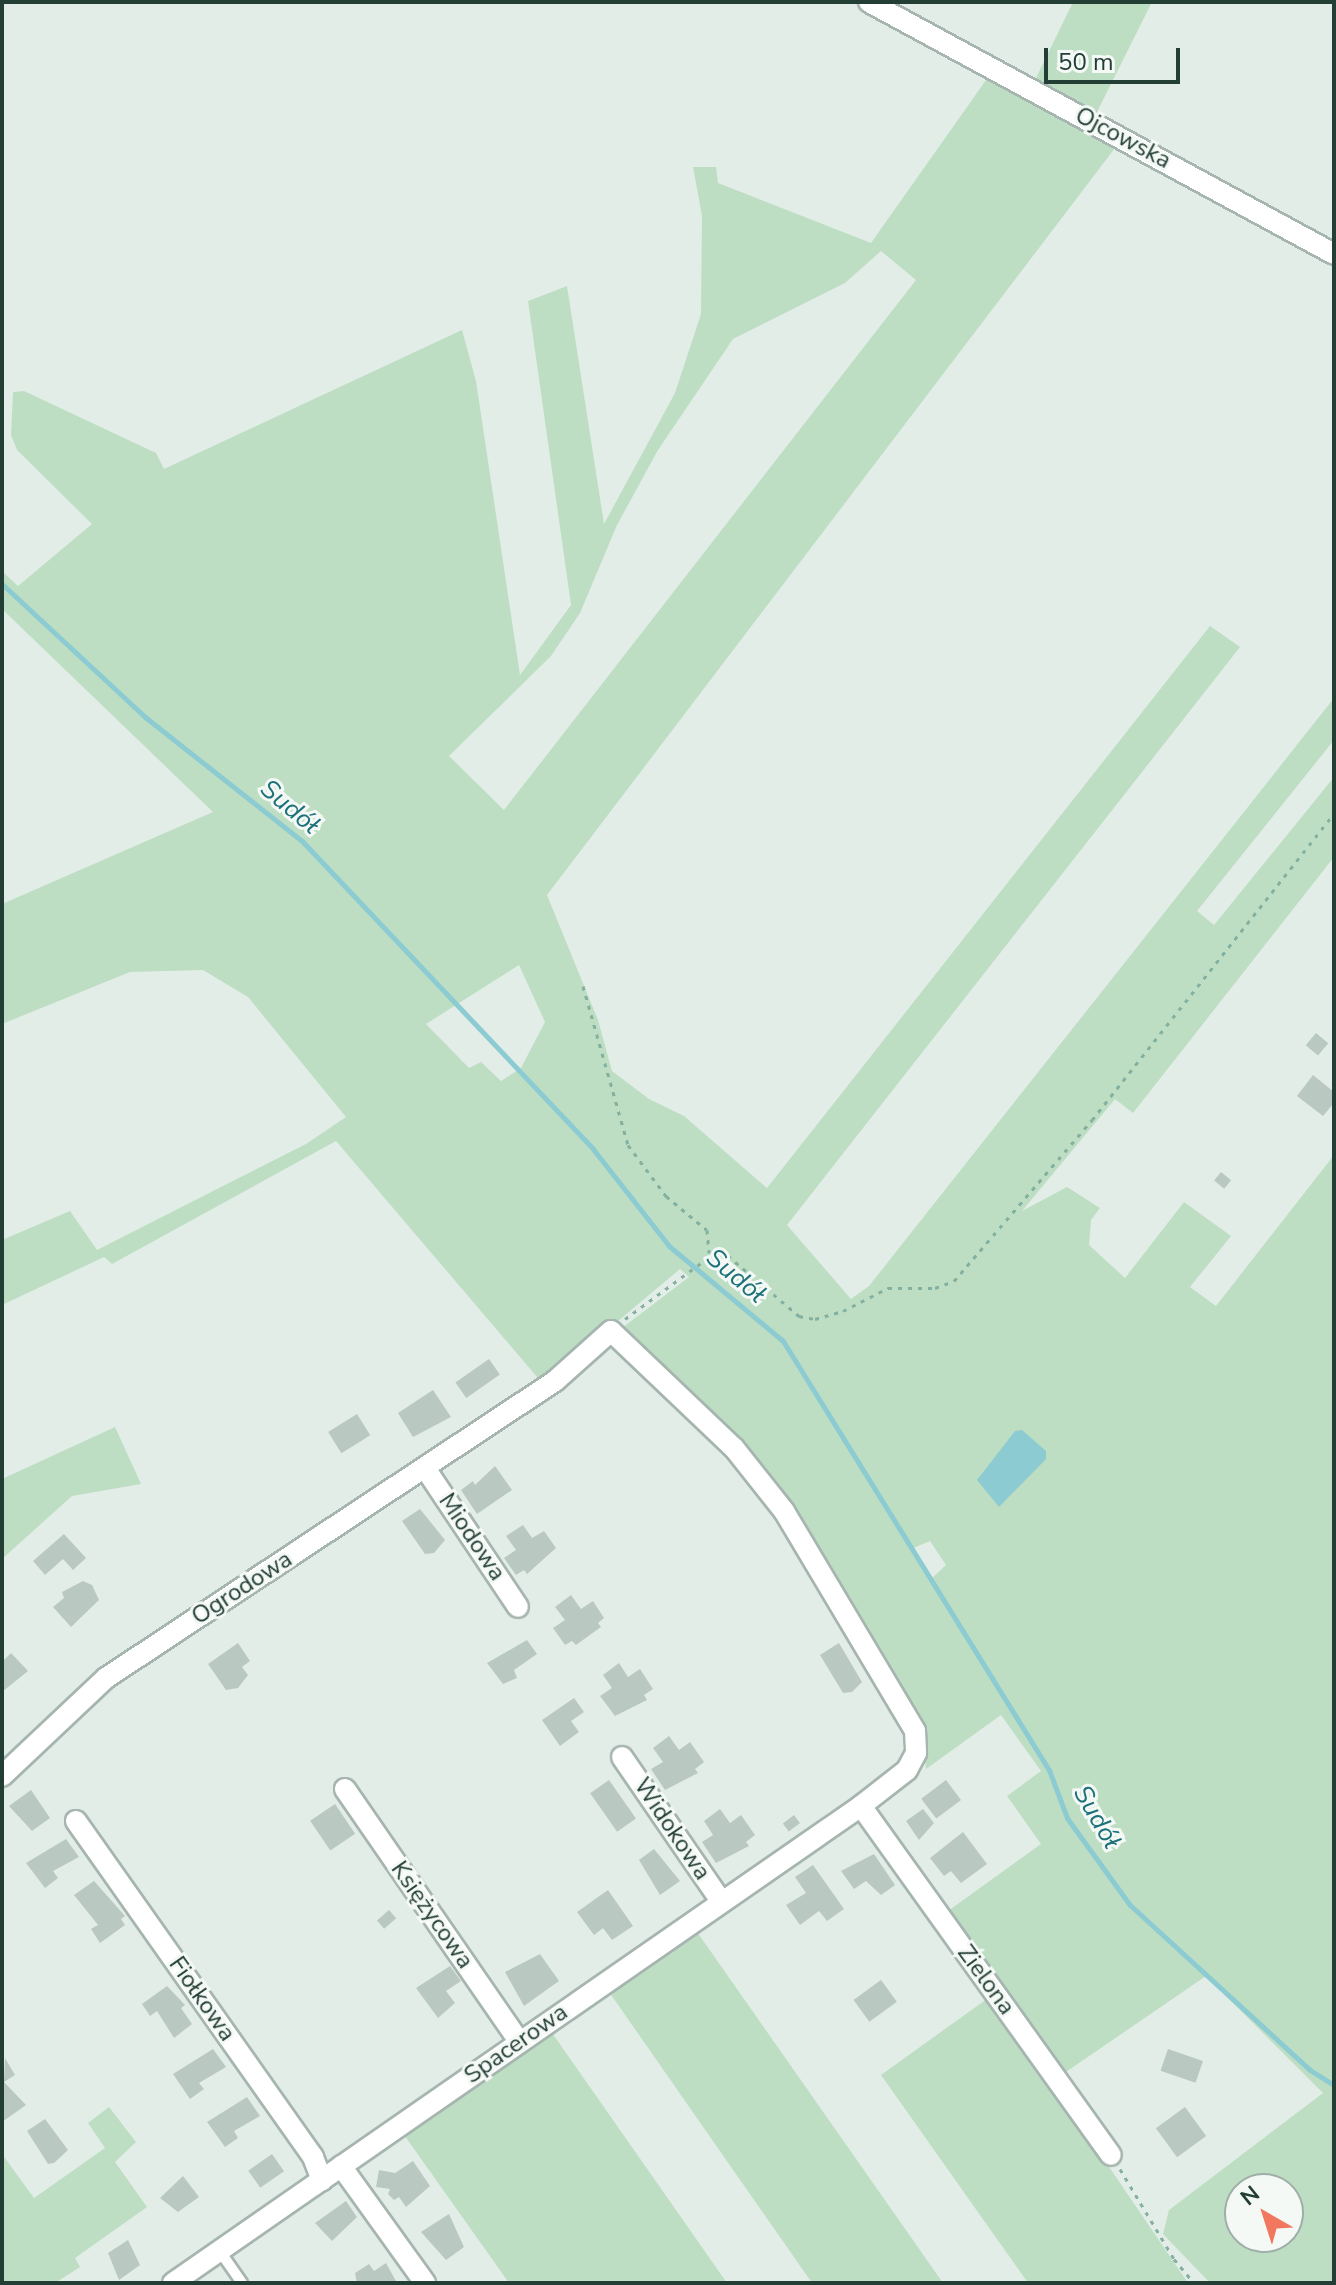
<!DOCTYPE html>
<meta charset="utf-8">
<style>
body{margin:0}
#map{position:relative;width:1336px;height:2285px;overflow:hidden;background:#e3ede8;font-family:"Nunito Sans",sans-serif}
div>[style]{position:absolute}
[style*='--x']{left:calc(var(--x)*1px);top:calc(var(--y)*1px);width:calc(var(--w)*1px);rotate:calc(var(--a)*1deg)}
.green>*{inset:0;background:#bddec3}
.water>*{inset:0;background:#8ccbd1}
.stream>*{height:5px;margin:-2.5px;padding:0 2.5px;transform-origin:2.5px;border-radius:2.5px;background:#8ccbd1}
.building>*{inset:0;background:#b9c8c1;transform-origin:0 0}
.path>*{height:3px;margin-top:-1.5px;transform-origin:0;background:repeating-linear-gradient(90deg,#84b0a0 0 4px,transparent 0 10px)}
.roads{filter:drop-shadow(2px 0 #a6b5af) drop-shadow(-2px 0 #a6b5af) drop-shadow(0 2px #a6b5af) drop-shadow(0 -2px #a6b5af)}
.service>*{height:10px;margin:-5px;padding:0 5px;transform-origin:5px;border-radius:5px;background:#fff}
.minor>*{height:20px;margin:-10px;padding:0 10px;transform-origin:10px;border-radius:10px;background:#fff}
span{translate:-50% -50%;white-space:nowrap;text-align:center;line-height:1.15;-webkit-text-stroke:6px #f4f9f6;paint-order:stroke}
.street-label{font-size:24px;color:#233e35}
.water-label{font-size:26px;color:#1d717a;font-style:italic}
.frame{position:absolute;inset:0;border:4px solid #233e35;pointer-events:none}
.north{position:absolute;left:1224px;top:2173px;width:80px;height:80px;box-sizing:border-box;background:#f4f9f6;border:2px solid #a0aea9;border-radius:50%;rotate:321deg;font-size:22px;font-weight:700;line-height:32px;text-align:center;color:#233e35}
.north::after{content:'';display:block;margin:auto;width:28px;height:36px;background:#f1785e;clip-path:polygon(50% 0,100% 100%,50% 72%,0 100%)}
.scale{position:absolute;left:1044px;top:48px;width:136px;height:36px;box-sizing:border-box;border:4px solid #233e35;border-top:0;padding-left:10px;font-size:24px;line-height:28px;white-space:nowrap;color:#233e35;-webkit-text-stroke:6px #f4f9f6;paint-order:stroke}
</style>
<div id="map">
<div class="green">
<i style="clip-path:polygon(1073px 2px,1152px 2px,1094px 118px,1034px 82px)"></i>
<i style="clip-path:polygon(evenodd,991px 73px,1115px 148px,547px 895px,598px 1020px,612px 1071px,649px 1099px,684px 1116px,767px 1188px,1210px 626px,1240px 647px,787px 1225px,851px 1299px,869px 1286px,1334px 698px,1334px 740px,1197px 911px,1214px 925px,1334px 777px,1334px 857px,1133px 1113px,1115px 1099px,1022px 1211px,1067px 1187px,1100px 1208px,1091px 1220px,1089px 1245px,1125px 1278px,1184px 1202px,1231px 1236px,1190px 1287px,1216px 1306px,1334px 1155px,1334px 2283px,1210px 2283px,1163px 2234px,1169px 2210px,1323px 2093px,1206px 1976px,1063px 2074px,948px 1911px,1041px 1844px,1007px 1796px,1041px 1771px,1001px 1715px,926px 1769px,922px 1728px,788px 1511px,618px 1331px,689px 1277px,680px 1269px,543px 1384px,336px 1141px,112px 1264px,104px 1257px,2px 1305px,2px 1240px,70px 1211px,97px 1250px,306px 1144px,346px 1117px,248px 997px,203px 970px,130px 972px,2px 1024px,2px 904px,213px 812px,2px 609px,2px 571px,18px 586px,92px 524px,17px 450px,11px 435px,13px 392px,24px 391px,156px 453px,164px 469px,462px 330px,476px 381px,520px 675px,571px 605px,528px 301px,567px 286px,604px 524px,675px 393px,701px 314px,702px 216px,693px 167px,716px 167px,718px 183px,871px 243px,991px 73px,881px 251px,916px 280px,504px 810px,449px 756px,551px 656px,580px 613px,617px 525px,658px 450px,733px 339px,845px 283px,881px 251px,991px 73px,519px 965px,545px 1022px,521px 1068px,501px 1081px,481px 1062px,469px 1068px,426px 1024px,519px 965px,991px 73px,930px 1541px,946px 1565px,931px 1579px,911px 1549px,930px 1541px,991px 73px,1240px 2189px,1288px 2189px,1288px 2237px,1240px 2237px,1240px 2189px)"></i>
<i style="clip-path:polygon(115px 1427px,141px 1484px,72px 1496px,2px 1559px,2px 1479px)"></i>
<i style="clip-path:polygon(695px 1929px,943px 2283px,812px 2283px,607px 1989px)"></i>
<i style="clip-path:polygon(991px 1996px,1067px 2105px,1188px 2283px,1028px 2283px,881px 2075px)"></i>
<i style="clip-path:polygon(550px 2030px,727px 2283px,509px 2283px,402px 2132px)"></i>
<i style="clip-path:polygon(109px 2107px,136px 2142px,115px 2162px,147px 2207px,75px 2258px,80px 2267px,55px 2283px,2px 2283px,2px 2154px,34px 2198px,105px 2148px,88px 2123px)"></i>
</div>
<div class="water">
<i style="clip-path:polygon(1022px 1430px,1046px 1451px,1046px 1459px,999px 1507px,977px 1480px,1015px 1431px)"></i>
</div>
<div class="stream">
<i style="--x:2;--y:584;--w:195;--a:42.9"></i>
<i style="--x:145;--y:717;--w:200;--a:38.3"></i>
<i style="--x:302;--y:841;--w:424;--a:46.6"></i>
<i style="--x:593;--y:1149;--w:123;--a:51.9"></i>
<i style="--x:669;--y:1246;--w:148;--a:39.8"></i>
<i style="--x:783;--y:1341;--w:505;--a:58.2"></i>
<i style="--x:1049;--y:1770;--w:51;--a:69.4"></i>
<i style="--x:1067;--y:1818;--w:107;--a:54.1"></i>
<i style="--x:1130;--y:1905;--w:244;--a:42.5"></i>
<i style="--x:1310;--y:2070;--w:28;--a:32"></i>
</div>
<div class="building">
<i style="left:1316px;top:1033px;width:16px;height:16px;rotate:40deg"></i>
<i style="clip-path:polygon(1313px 1075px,1334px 1092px,1334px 1103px,1323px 1116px,1297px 1096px)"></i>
<i style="left:1221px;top:1172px;width:13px;height:11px;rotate:39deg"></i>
<i style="left:489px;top:1359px;width:19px;height:41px;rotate:55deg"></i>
<i style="clip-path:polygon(433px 1390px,451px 1417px,413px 1437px,398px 1413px)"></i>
<i style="left:357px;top:1414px;width:25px;height:34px;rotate:58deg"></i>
<i style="clip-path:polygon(495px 1466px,512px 1490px,477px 1514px,461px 1490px,473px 1481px,475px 1485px)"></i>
<i style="clip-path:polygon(420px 1509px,445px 1540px,434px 1553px,425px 1554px,402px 1521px)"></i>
<i style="clip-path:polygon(523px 1525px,532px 1538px,544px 1531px,556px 1548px,527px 1574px,524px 1570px,516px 1575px,504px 1558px,516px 1550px,506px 1536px)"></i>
<i style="clip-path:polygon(64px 1534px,86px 1558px,73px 1570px,63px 1559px,45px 1575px,33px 1561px)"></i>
<i style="clip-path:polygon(83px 1581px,92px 1585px,99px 1600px,71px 1627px,53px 1607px,64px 1598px,62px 1592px)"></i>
<i style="clip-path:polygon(571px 1595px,581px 1609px,593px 1601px,604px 1618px,598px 1623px,601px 1627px,576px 1645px,572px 1641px,565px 1645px,553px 1628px,565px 1620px,555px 1607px)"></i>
<i style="clip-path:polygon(527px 1640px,537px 1654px,514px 1670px,517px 1678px,503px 1684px,487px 1663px)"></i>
<i style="clip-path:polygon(238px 1643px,250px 1661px,242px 1667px,248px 1675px,238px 1688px,226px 1690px,208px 1664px)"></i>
<i style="clip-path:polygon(839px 1643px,862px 1682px,852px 1692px,843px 1693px,820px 1655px)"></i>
<i style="clip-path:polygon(11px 1653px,28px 1671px,2px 1692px,2px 1662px)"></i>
<i style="clip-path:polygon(619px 1663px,628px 1677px,640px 1669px,653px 1689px,644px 1695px,647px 1700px,615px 1716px,600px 1696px,612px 1688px,603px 1675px)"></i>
<i style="clip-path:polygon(574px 1698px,584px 1712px,571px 1721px,579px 1732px,560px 1746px,542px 1720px)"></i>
<i style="clip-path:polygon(669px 1736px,679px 1750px,690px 1742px,704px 1762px,695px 1769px,698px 1773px,665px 1790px,651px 1769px,663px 1762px,653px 1748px)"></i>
<i style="left:609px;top:1780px;width:47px;height:23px;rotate:55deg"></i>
<i style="left:946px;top:1780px;width:25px;height:31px;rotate:53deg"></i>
<i style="clip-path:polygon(31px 1790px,50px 1818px,32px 1831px,9px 1806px)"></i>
<i style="left:335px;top:1804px;width:36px;height:30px;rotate:56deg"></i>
<i style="clip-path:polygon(720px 1809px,730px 1823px,741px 1815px,755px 1835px,746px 1842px,749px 1846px,716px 1863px,702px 1842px,713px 1835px,704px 1821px)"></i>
<i style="clip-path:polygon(923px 1809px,934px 1823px,919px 1840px,906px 1821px)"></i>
<i style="left:794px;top:1815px;width:10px;height:14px;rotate:53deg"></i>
<i style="clip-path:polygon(963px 1832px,987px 1864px,961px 1883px,951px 1871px,944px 1876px,930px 1858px)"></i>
<i style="clip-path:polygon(66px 1839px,79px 1857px,53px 1871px,58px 1878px,45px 1888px,26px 1863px)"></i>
<i style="clip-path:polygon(654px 1849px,680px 1881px,660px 1895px,639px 1860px)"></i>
<i style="clip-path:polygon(874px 1854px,895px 1885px,881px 1895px,866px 1881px,854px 1889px,841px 1871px)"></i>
<i style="clip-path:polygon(813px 1865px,844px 1909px,827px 1921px,819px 1911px,800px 1925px,786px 1905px,806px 1893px,795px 1877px)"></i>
<i style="clip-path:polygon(94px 1881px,125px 1916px,121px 1919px,125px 1925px,100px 1943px,91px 1929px,98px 1925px,74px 1895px)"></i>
<i style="clip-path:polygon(608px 1890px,633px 1926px,612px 1940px,603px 1928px,594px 1935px,577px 1912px)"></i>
<i style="left:389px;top:1910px;width:11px;height:16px;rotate:49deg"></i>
<i style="clip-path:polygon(540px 1954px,559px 1981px,524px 2006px,505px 1972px)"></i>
<i style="clip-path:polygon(450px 1966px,461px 1981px,446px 1991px,455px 2003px,438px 2018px,416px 1988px)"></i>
<i style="left:881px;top:1980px;width:27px;height:34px;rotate:54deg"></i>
<i style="clip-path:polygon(167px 1986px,185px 2005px,181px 2008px,192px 2024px,174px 2038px,157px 2011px,150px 2016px,142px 2004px)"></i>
<i style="clip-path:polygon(213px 2049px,226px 2067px,199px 2083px,204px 2089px,190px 2099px,173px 2074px)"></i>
<i style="left:1168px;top:2049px;width:37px;height:23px;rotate:19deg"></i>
<i style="clip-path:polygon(5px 2058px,15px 2075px,4px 2082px,26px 2105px,2px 2122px)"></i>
<i style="clip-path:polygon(247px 2097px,260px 2116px,234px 2131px,238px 2138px,225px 2147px,207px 2122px)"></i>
<i style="left:1185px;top:2107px;width:36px;height:36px;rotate:54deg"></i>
<i style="clip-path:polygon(45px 2119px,68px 2150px,54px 2163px,48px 2164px,27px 2131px)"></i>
<i style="left:272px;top:2154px;width:21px;height:29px;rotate:55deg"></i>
<i style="clip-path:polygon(413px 2161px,430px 2186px,406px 2207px,399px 2197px,394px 2200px,388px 2194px,390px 2189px,376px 2187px,379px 2170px,395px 2173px)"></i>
<i style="clip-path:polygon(183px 2176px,199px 2197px,178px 2212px,160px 2198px)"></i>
<i style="clip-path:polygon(346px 2201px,357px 2217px,332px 2241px,315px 2223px)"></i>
<i style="clip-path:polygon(449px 2214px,464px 2247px,446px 2260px,421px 2232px)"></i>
<i style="clip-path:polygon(128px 2240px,140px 2265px,119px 2280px,108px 2253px)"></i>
<i style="clip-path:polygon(386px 2263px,397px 2283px,357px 2283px,355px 2273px,369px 2264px,374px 2271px)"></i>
</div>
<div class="path">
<i style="--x:583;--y:986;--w:165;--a:74.2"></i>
<i style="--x:628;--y:1145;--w:64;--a:53.3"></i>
<i style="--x:666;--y:1196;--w:53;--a:39.7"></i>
<i style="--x:707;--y:1230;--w:23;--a:85"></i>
<i style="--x:625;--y:1319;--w:118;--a:-36.4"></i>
<i style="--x:720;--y:1249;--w:104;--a:40.3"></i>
<i style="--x:799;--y:1316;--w:16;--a:11"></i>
<i style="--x:815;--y:1319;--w:29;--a:-16"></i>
<i style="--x:843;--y:1311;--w:51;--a:-27.1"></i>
<i style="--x:888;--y:1288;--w:47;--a:0"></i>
<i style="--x:935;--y:1288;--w:20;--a:-20"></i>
<i style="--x:954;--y:1281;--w:212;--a:-49.4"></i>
<i style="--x:1092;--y:1120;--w:390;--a:-51.7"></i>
<i style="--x:1120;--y:2169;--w:105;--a:59"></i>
<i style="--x:1174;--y:2259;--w:31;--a:50"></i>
</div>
<div class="roads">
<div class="service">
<i style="--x:219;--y:2250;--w:40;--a:55.1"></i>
</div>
<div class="minor">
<i style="--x:869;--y:2;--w:529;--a:28.45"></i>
<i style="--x:425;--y:1468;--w:167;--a:56.2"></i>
<i style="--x:622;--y:1757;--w:175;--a:55.5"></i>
<i style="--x:2;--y:1776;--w:143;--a:-43.3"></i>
<i style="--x:106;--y:1678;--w:538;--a:-33.48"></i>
<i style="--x:555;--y:1381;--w:75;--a:-41.8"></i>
<i style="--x:611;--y:1331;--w:170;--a:43.6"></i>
<i style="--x:734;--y:1448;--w:80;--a:51.6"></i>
<i style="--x:784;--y:1511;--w:256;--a:59.2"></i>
<i style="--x:915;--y:1731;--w:22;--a:87"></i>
<i style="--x:916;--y:1753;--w:19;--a:118"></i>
<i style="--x:907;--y:1770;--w:58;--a:142"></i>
<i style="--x:861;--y:1806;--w:837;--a:145.27"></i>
<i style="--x:345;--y:1789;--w:306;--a:55.4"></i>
<i style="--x:861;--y:1806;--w:429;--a:54.4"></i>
<i style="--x:76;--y:1821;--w:411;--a:54.8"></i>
<i style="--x:313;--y:2157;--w:25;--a:69"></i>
<i style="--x:341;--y:2166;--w:144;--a:54.3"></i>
</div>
</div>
<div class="street-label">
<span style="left:1123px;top:138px;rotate:28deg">Ojcowska</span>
<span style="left:472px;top:1537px;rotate:56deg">Miodowa</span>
<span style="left:242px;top:1588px;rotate:-33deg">Ogrodowa</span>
<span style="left:672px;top:1829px;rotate:56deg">Widokowa</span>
<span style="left:432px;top:1915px;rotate:55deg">Księżycowa</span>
<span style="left:986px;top:1980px;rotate:54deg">Zielona</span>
<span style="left:202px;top:1999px;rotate:55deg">Fiołkowa</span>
<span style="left:516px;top:2044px;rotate:-35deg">Spacerowa</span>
</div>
<div class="water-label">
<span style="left:290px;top:807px;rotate:40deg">Sudół</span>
<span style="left:736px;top:1276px;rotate:40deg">Sudół</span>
<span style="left:1097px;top:1817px;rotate:60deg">Sudół</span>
</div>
<div class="frame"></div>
<div class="north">N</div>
<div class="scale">50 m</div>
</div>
